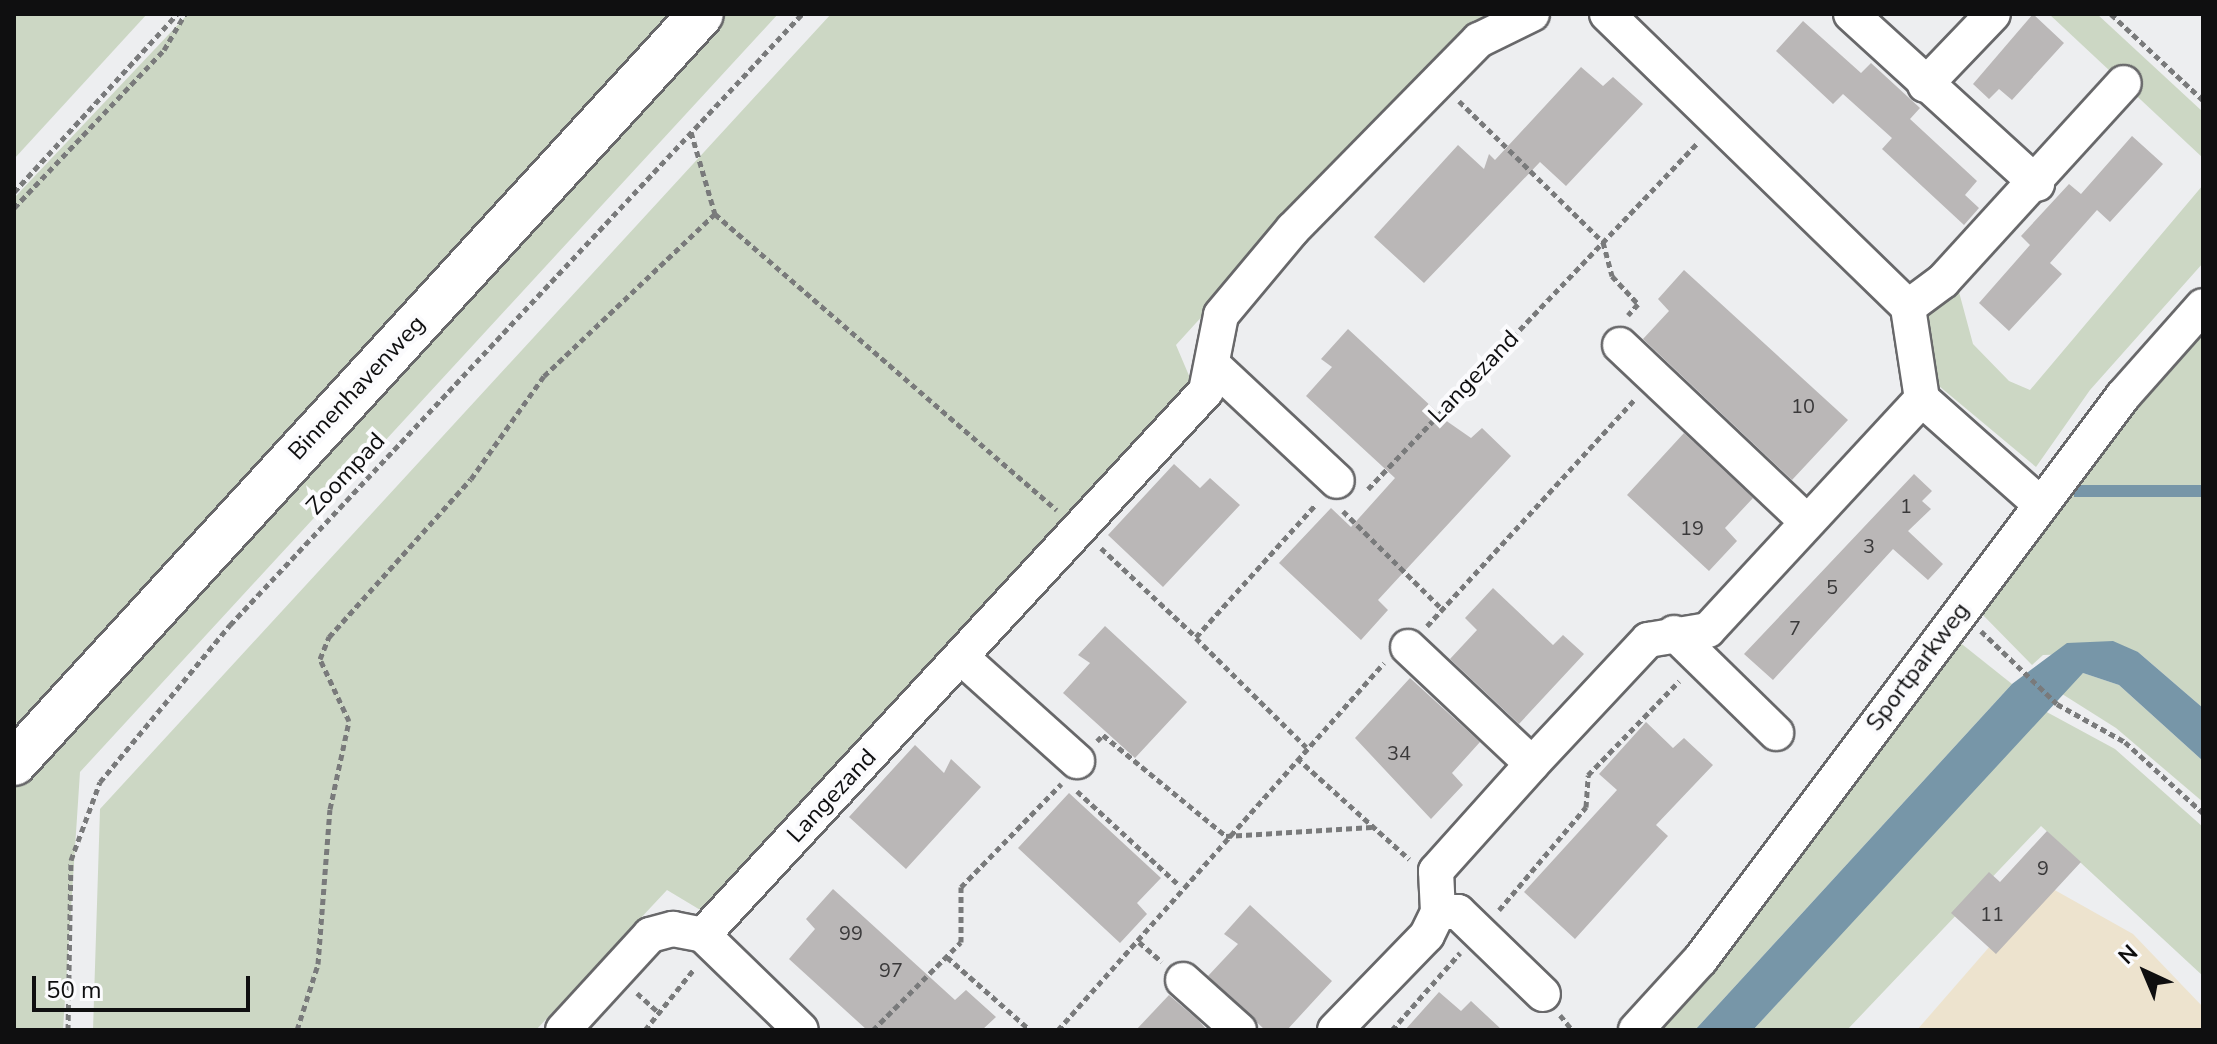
<!DOCTYPE html>
<style>
body{margin:0}
#map{position:relative;width:2217px;height:1044px;overflow:hidden;background:#edeef0;font-family:"Nunito Sans",sans-serif}
div>[style]{position:absolute}
[style*='--x']{left:calc(var(--x)*1px);top:calc(var(--y)*1px);width:calc(var(--w)*1px);rotate:calc(var(--a)*1deg)}
.commercial>*{inset:0;background:#ede3ce}
.green>*{inset:0;background:#ccd7c4}
.water>*{inset:0;background:#7796a8;transform-origin:0 0}
.building>*{inset:0;background:#bab7b7}
.path>*{height:5px;margin-top:-2.5px;transform-origin:0;background:repeating-linear-gradient(90deg,#797a7b 0 6px,transparent 0 10px)}
.roads{filter:drop-shadow(2px 0 #68686a) drop-shadow(-2px 0 #68686a) drop-shadow(0 2px #68686a) drop-shadow(0 -2px #68686a)}
.street>*{height:34px;margin:-17px;padding:0 17px;transform-origin:17px;border-radius:17px;background:#fff}
.secondary>*{height:44px;margin:-22px;padding:0 22px;transform-origin:22px;border-radius:22px;background:#fff}
span{translate:-50% -50%;white-space:nowrap;text-align:center;line-height:1.15;-webkit-text-stroke:8px #fbfbfd;paint-order:stroke}
.number-label{font-size:20px;color:#3a393a}
.number-label span{-webkit-text-stroke-width:0}
.street-label{font-size:24px;color:#0f0f10}
.frame{position:absolute;inset:0;border:16px solid #0f0f10;pointer-events:none}
.north{position:absolute;left:2105px;top:932px;width:80px;height:80px;-webkit-text-stroke:6px #fbfbfd;paint-order:stroke;rotate:316deg;font-size:22px;font-weight:700;line-height:32px;text-align:center;color:#0f0f10}
.north::after{content:'';display:block;margin:auto;width:28px;height:36px;background:#0f0f10;clip-path:polygon(50% 0,100% 100%,50% 72%,0 100%)}
.scale{position:absolute;left:32px;top:976px;width:218px;height:36px;box-sizing:border-box;border:4px solid #0f0f10;border-top:0;padding-left:10px;font-size:24px;line-height:28px;white-space:nowrap;color:#0f0f10;-webkit-text-stroke:6px #fbfbfd;paint-order:stroke}
</style>
<div id="map">
<div class="commercial">
<i style="clip-path:polygon(2044px 884px,2133px 934px,2203px 1007px,2203px 1030px,1917px 1030px)"></i>
</div>
<div class="green">
<i style="clip-path:polygon(14px 14px,147px 14px,14px 159px)"></i>
<i style="clip-path:polygon(188px 14px,673px 14px,14px 730px,14px 198px)"></i>
<i style="clip-path:polygon(722px 14px,778px 14px,80px 772px,63px 1030px,14px 1030px,14px 787px)"></i>
<i style="clip-path:polygon(831px 14px,1516px 14px,1453px 40px,1176px 345px,1193px 385px,707px 914px,667px 890px,536px 1030px,93px 1030px,100px 809px)"></i>
<i style="clip-path:polygon(2049px 14px,2097px 14px,2203px 112px,2203px 158px)"></i>
<i style="clip-path:polygon(2203px 185px,2203px 263px,2090px 390px,2036px 467px,1939px 386px,1922px 311px,1959px 292px,1973px 344px,2009px 381px,2030px 390px)"></i>
<i style="clip-path:polygon(2203px 333px,2203px 708px,2138px 652px,2043px 655px,2032px 665px,1980px 612px,2128px 414px)"></i>
<i style="clip-path:polygon(1958px 641px,2012px 684px,1695px 1030px,1657px 1030px)"></i>
<i style="clip-path:polygon(2083px 673px,2119px 685px,2203px 761px,2203px 802px,2116px 728px,2059px 692px)"></i>
<i style="clip-path:polygon(2043px 710px,2115px 749px,2203px 827px,2203px 976px,2041px 826px,1847px 1030px,1753px 1030px)"></i>
</div>
<div class="water">
<i style="left:2203px;top:485px;width:12px;height:129px;rotate:90deg"></i>
<i style="clip-path:polygon(2113px 641px,2138px 652px,2203px 708px,2203px 761px,2119px 685px,2083px 673px,1753px 1030px,1695px 1030px,2012px 684px,2067px 643px)"></i>
</div>
<div class="building">
<i style="clip-path:polygon(2033px 14px,2064px 43px,2012px 100px,1999px 89px,1989px 99px,1973px 84px)"></i>
<i style="clip-path:polygon(1803px 21px,1861px 73px,1871px 63px,1920px 108px,1910px 119px,1977px 181px,1965px 195px,1979px 208px,1964px 225px,1882px 149px,1892px 138px,1843px 94px,1833px 104px,1776px 51px)"></i>
<i style="clip-path:polygon(1581px 67px,1603px 86px,1613px 77px,1643px 104px,1566px 186px,1540px 162px,1424px 283px,1374px 237px,1458px 145px,1484px 169px,1489px 154px,1495px 160px)"></i>
<i style="clip-path:polygon(2132px 136px,2163px 164px,2110px 222px,2097px 210px,2050px 263px,2062px 274px,2009px 331px,1979px 303px,2030px 245px,2021px 236px,2069px 184px,2081px 194px)"></i>
<i style="clip-path:polygon(1684px 270px,1848px 420px,1792px 480px,1643px 339px,1669px 311px,1658px 299px)"></i>
<i style="clip-path:polygon(1348px 329px,1448px 422px,1471px 438px,1482px 428px,1511px 456px,1378px 600px,1388px 610px,1361px 640px,1279px 563px,1331px 508px,1351px 527px,1395px 478px,1306px 396px,1332px 367px,1321px 359px)"></i>
<i style="clip-path:polygon(1684px 433px,1753px 498px,1725px 528px,1737px 541px,1709px 571px,1627px 495px)"></i>
<i style="clip-path:polygon(1174px 464px,1200px 488px,1210px 478px,1240px 505px,1163px 587px,1108px 535px)"></i>
<i style="clip-path:polygon(1914px 474px,1932px 491px,1922px 501px,1931px 509px,1908px 531px,1943px 564px,1928px 580px,1893px 549px,1773px 680px,1744px 654px)"></i>
<i style="clip-path:polygon(1493px 588px,1553px 645px,1563px 635px,1584px 654px,1519px 724px,1450px 659px,1477px 630px,1465px 618px)"></i>
<i style="clip-path:polygon(1105px 626px,1187px 702px,1135px 758px,1063px 693px,1090px 663px,1078px 655px)"></i>
<i style="clip-path:polygon(1410px 678px,1480px 742px,1452px 773px,1463px 785px,1431px 819px,1355px 738px)"></i>
<i style="clip-path:polygon(1646px 722px,1673px 748px,1684px 738px,1713px 765px,1656px 825px,1668px 836px,1575px 939px,1524px 892px,1617px 790px,1599px 774px)"></i>
<i style="clip-path:polygon(915px 745px,944px 773px,951px 759px,981px 787px,906px 869px,849px 817px)"></i>
<i style="clip-path:polygon(1069px 793px,1161px 878px,1137px 903px,1147px 914px,1120px 943px,1018px 848px)"></i>
<i style="clip-path:polygon(2047px 831px,2081px 862px,1996px 954px,1951px 913px,1989px 872px,2000px 882px)"></i>
<i style="clip-path:polygon(833px 889px,955px 1000px,966px 990px,996px 1017px,982px 1030px,867px 1030px,789px 959px,815px 929px,806px 919px)"></i>
<i style="clip-path:polygon(1250px 905px,1332px 981px,1287px 1030px,1265px 1030px,1208px 976px,1238px 944px,1224px 934px)"></i>
<i style="clip-path:polygon(1439px 992px,1461px 1011px,1471px 1001px,1502px 1030px,1405px 1030px)"></i>
<i style="clip-path:polygon(1169px 995px,1198px 1020px,1207px 1030px,1136px 1030px)"></i>
</div>
<div class="path">
<i style="--x:2111;--y:14;--w:126;--a:43.1"></i>
<i style="--x:1459;--y:101;--w:202;--a:44.4"></i>
<i style="--x:1603;--y:242;--w:35;--a:75"></i>
<i style="--x:1612;--y:276;--w:38;--a:47"></i>
<i style="--x:1638;--y:304;--w:15;--a:132"></i>
<i style="--x:691;--y:132;--w:85;--a:73.7"></i>
<i style="--x:715;--y:214;--w:452;--a:40.9"></i>
<i style="--x:14;--y:192;--w:241;--a:-47.5"></i>
<i style="--x:14;--y:208;--w:218;--a:-46.5"></i>
<i style="--x:164;--y:50;--w:42;--a:-59.7"></i>
<i style="--x:1368;--y:489;--w:478;--a:-46.4"></i>
<i style="--x:1343;--y:511;--w:139;--a:44.7"></i>
<i style="--x:1101;--y:548;--w:130;--a:43.1"></i>
<i style="--x:1196;--y:637;--w:179;--a:-47.9"></i>
<i style="--x:1427;--y:626;--w:306;--a:-47.5"></i>
<i style="--x:1981;--y:631;--w:105;--a:43.8"></i>
<i style="--x:2057;--y:704;--w:78;--a:29.2"></i>
<i style="--x:2125;--y:742;--w:105;--a:42.3"></i>
<i style="--x:1196;--y:638;--w:155;--a:44.7"></i>
<i style="--x:1097;--y:741;--w:8;--a:-45"></i>
<i style="--x:1103;--y:735;--w:159;--a:39.4"></i>
<i style="--x:1226;--y:836;--w:146;--a:-3.5"></i>
<i style="--x:1297;--y:758;--w:151;--a:42"></i>
<i style="--x:1077;--y:791;--w:140;--a:42.7"></i>
<i style="--x:1499;--y:910;--w:135;--a:-49.8"></i>
<i style="--x:1586;--y:807;--w:32;--a:-86"></i>
<i style="--x:1588;--y:775;--w:131;--a:-45.9"></i>
<i style="--x:1139;--y:942;--w:30;--a:41"></i>
<i style="--x:947;--y:957;--w:111;--a:41.3"></i>
<i style="--x:637;--y:993;--w:31;--a:42"></i>
<i style="--x:1560;--y:1015;--w:19;--a:51"></i>
<i style="--x:68;--y:1030;--w:170;--a:-89"></i>
<i style="--x:71;--y:860;--w:83;--a:-69.6"></i>
<i style="--x:100;--y:782;--w:204;--a:-50.4"></i>
<i style="--x:230;--y:625;--w:837;--a:-46.89"></i>
<i style="--x:297;--y:1030;--w:69;--a:-72.3"></i>
<i style="--x:318;--y:964;--w:155;--a:-85.6"></i>
<i style="--x:330;--y:809;--w:90;--a:-77.8"></i>
<i style="--x:349;--y:721;--w:68;--a:-115.1"></i>
<i style="--x:320;--y:659;--w:24;--a:-68"></i>
<i style="--x:329;--y:637;--w:212;--a:-48.1"></i>
<i style="--x:471;--y:479;--w:126;--a:-54.7"></i>
<i style="--x:544;--y:376;--w:236;--a:-43.5"></i>
<i style="--x:645;--y:1030;--w:78;--a:-51.2"></i>
<i style="--x:873;--y:1030;--w:124;--a:-45"></i>
<i style="--x:961;--y:942;--w:55;--a:-90"></i>
<i style="--x:961;--y:887;--w:144;--a:-45.8"></i>
<i style="--x:1058;--y:1030;--w:491;--a:-48.4"></i>
<i style="--x:1392;--y:1030;--w:103;--a:-48.6"></i>
</div>
<div class="roads">
<div class="street">
<i style="--x:1607;--y:14;--w:420;--a:44.2"></i>
<i style="--x:1851;--y:14;--w:252;--a:42.4"></i>
<i style="--x:1925;--y:85;--w:98;--a:-46.2"></i>
<i style="--x:1620;--y:345;--w:257;--a:43.4"></i>
<i style="--x:1214;--y:366;--w:168;--a:43.1"></i>
<i style="--x:2039;--y:503;--w:157;--a:-138.4"></i>
<i style="--x:1922;--y:399;--w:93;--a:-98.7"></i>
<i style="--x:1908;--y:307;--w:44;--a:-36.6"></i>
<i style="--x:1943;--y:281;--w:268;--a:-47.6"></i>
<i style="--x:1674;--y:633;--w:143;--a:44.4"></i>
<i style="--x:1408;--y:647;--w:170;--a:43.3"></i>
<i style="--x:961;--y:657;--w:156;--a:41.9"></i>
<i style="--x:1438;--y:912;--w:20;--a:0"></i>
<i style="--x:1458;--y:912;--w:118;--a:44"></i>
<i style="--x:703;--y:935;--w:136;--a:44.1"></i>
<i style="--x:1183;--y:980;--w:75;--a:41.8"></i>
<i style="--x:563;--y:1030;--w:129;--a:-47.5"></i>
<i style="--x:650;--y:935;--w:24;--a:-15"></i>
<i style="--x:673;--y:929;--w:31;--a:11"></i>
<i style="--x:703;--y:935;--w:741;--a:-47.24"></i>
<i style="--x:1206;--y:391;--w:77;--a:-78.8"></i>
<i style="--x:1221;--y:315;--w:112;--a:-50.1"></i>
<i style="--x:1293;--y:229;--w:265;--a:-45.5"></i>
<i style="--x:1479;--y:40;--w:59;--a:-26.1"></i>
<i style="--x:1335;--y:1030;--w:132;--a:-45.9"></i>
<i style="--x:1427;--y:935;--w:25;--a:-64"></i>
<i style="--x:1438;--y:912;--w:41;--a:-92.8"></i>
<i style="--x:1436;--y:871;--w:144;--a:-48.1"></i>
<i style="--x:1532;--y:764;--w:170;--a:-46.9"></i>
<i style="--x:1648;--y:640;--w:61;--a:-9.5"></i>
<i style="--x:1708;--y:630;--w:315;--a:-47.2"></i>
<i style="--x:1636;--y:1030;--w:95;--a:-47.6"></i>
<i style="--x:1700;--y:960;--w:705;--a:-53.13"></i>
<i style="--x:2123;--y:396;--w:120;--a:-48.4"></i>
</div>
<div class="secondary">
<i style="--x:14;--y:763;--w:1016;--a:-47.47"></i>
</div>
</div>
<div class="number-label">
<span style="left:1803px;top:406px">10</span>
<span style="left:1906px;top:506px">1</span>
<span style="left:1692px;top:528px">19</span>
<span style="left:1869px;top:546px">3</span>
<span style="left:1832px;top:587px">5</span>
<span style="left:1795px;top:628px">7</span>
<span style="left:1399px;top:753px">34</span>
<span style="left:2043px;top:868px">9</span>
<span style="left:1992px;top:914px">11</span>
<span style="left:851px;top:933px">99</span>
<span style="left:891px;top:970px">97</span>
</div>
<div class="street-label">
<span style="left:1474px;top:377px;rotate:-46deg">Langezand</span>
<span style="left:357px;top:388px;rotate:-47deg">Binnenhavenweg</span>
<span style="left:346px;top:474px;rotate:-47deg">Zoompad</span>
<span style="left:1918px;top:667px;rotate:-53deg">Sportparkweg</span>
<span style="left:832px;top:796px;rotate:-47deg">Langezand</span>
</div>
<div class="frame"></div>
<div class="north">N</div>
<div class="scale">50 m</div>
</div>
